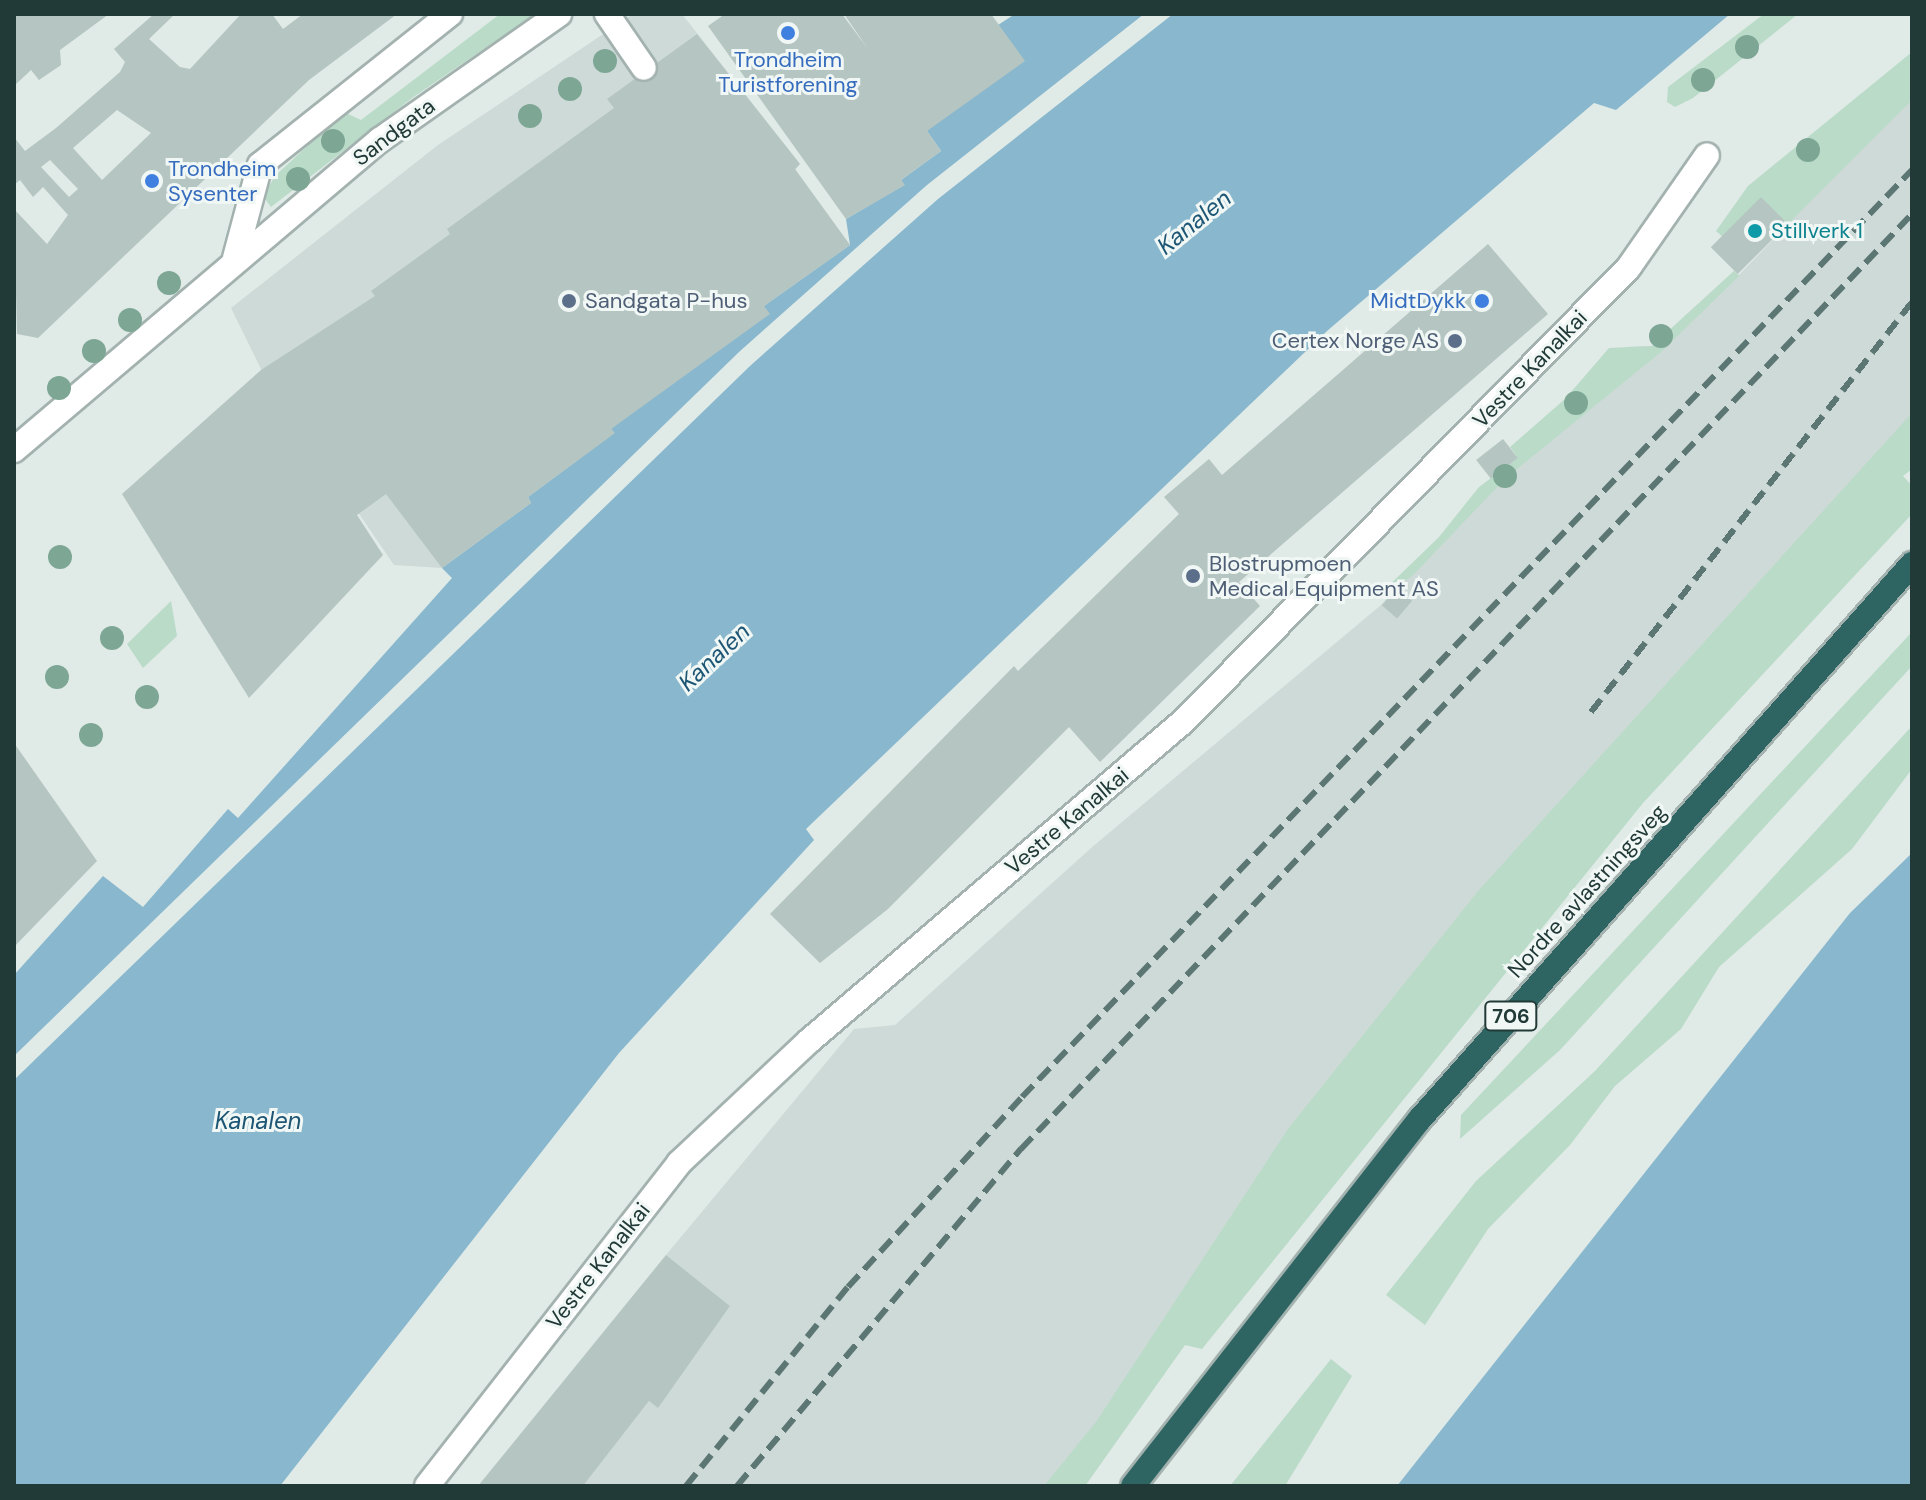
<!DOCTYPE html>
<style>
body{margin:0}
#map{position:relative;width:1926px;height:1500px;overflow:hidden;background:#e0eae7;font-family:"DM Sans",sans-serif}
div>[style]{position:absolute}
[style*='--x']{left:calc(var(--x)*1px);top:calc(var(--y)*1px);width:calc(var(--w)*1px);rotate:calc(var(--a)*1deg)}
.built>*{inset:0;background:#cedad7}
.green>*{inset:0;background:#b9dbc8}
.water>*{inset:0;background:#89b8ce}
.pier>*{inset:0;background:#e0eae7}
.building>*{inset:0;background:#b5c5c1;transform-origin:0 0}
.roads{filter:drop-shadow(2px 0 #a3b2af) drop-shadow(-2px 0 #a3b2af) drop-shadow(0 2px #a3b2af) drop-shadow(0 -2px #a3b2af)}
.lane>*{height:24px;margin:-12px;padding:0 12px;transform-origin:12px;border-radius:12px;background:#fff}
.street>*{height:24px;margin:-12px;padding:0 12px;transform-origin:12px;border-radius:12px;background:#fff}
.secondary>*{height:24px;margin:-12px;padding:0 12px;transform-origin:12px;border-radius:12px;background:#fff}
.highway>*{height:24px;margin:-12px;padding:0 12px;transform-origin:12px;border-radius:12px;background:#2e6563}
.rail>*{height:6px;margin-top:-3px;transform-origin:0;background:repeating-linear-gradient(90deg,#5b7673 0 16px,transparent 0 24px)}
.trees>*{width:24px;height:24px;margin:-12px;border-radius:50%;background:#7da695}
.dots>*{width:22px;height:22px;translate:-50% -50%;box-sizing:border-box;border:4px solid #f0f7f5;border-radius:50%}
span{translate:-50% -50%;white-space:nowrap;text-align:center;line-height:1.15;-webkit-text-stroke:6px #f0f7f5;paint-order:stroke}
.shield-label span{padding:2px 6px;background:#f0f7f5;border:2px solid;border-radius:6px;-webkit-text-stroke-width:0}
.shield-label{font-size:20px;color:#213a37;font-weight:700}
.shop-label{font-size:22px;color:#366cbe}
.left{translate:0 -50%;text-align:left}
.right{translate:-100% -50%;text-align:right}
.street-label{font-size:22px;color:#213a37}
.culture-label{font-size:22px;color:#0d838f}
.service-label{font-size:22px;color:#4e5e75}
.water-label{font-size:24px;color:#1d5674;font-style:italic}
.frame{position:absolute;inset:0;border:16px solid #213a37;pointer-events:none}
</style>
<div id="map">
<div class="built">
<i style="clip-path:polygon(633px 14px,682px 14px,800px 164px,795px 170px,850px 245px,528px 497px,531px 503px,442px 568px,394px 565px,263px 373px,231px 308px,438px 145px)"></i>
<i style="clip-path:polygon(1912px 67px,1912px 413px,1185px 1344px,1085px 1486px,583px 1486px,649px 1401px,658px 1407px,730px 1306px,666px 1255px,854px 1029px,895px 1025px,1091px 848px,1381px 605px,1492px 480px,1625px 347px,1652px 346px,1734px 271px,1739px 275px,1788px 224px,1779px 215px)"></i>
</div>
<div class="green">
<i style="clip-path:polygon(500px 14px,535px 14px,412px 98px,271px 207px,263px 196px,275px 176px,344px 112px,361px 120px)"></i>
<i style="clip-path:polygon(1764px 14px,1798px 14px,1693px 98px,1675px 107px,1667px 102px,1668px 87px)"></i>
<i style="clip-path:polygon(1912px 52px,1912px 100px,1788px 224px,1761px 198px,1723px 237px,1716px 231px,1748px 186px)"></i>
<i style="clip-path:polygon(1734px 271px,1739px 276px,1661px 352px,1507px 477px,1411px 577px,1379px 595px,1439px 537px,1479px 487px,1518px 458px,1510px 447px,1565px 399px,1609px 348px,1652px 346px)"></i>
<i style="clip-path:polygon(1912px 413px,1912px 469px,1903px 476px,1912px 486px,1912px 514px,1643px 803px,1202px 1349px,1185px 1345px,1085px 1486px,1044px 1486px,1096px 1422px,1288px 1129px,1479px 890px)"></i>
<i style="clip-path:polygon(171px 601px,177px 636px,143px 668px,127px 644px)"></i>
<i style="clip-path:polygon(1912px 632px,1912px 666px,1560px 1050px,1460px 1139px,1461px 1115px)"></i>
<i style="clip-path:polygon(1912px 726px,1912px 769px,1852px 849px,1719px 967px,1681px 1029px,1615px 1086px,1570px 1145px,1488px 1229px,1425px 1325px,1386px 1295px,1476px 1181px,1595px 1071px)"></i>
<i style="clip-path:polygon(1331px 1359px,1352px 1376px,1285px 1486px,1230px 1486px)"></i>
</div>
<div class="water">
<i style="clip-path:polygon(1015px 14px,1730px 14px,1616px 110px,1594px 103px,1327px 331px,806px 829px,814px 840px,619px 1053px,280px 1486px,14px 1486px,14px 975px,103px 876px,143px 907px,228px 809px,238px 818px,452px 578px,442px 568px,531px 503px,528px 497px,614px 433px,611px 429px,764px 306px,850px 245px,846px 219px,904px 185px,901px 180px,941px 151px,927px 131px,998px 25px)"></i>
<i style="clip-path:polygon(1912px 853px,1912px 1486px,1397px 1486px,1850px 913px)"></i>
</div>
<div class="pier">
<i style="clip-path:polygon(1144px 14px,1173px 14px,938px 199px,750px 366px,14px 1080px,14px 1056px,739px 352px,927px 185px)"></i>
</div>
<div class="building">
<i style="clip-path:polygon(14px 14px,109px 14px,60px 50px,61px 65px,39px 80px,31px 70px,14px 86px)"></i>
<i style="clip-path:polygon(evenodd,154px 14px,175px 14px,149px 39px,180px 67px,190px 69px,241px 14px,272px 14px,283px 29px,303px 14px,397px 14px,309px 80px,38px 338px,17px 334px,14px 209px,47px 244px,68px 215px,43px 187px,33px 197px,20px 180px,14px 185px,14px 137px,25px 151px,56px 128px,120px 72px,125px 62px,114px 49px,154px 14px,117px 110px,151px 133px,102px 180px,73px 148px,117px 110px,154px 14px,50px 160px,78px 189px,69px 197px,41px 167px,50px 160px)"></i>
<i style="clip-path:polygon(725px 14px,842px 14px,868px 49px,844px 14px,991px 14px,1025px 61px,927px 131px,941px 151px,901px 180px,905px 185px,846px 219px,708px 26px)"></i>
<i style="clip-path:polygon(697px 34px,800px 164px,795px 169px,850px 245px,764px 306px,770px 314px,611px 429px,615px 433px,528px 497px,531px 503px,442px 568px,386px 494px,357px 515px,383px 555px,249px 698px,122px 494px,261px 370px,375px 296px,371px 291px,450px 234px,447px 229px,614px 108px,607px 99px)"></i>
<i style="left:1761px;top:197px;width:38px;height:71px;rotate:45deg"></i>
<i style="clip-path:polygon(1488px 244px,1548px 314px,1239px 582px,1260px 606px,1100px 762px,1069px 727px,888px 909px,820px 963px,770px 914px,1014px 666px,1018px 671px,1179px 514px,1164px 497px,1209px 459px,1222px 475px)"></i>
<i style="left:1503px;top:439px;width:24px;height:34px;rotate:52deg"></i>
<i style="left:1397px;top:588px;width:20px;height:23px;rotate:41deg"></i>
<i style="clip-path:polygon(14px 743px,97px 861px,14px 947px)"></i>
<i style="clip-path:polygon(666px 1255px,730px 1306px,658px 1408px,649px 1401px,583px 1486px,478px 1486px)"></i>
</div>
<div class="roads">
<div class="lane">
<i style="--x:607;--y:14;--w:65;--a:55.6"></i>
<i style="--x:235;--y:258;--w:96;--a:-75"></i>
<i style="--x:260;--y:165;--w:243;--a:-38.5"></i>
</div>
<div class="street">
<i style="--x:427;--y:1486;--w:410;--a:-52"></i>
<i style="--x:679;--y:1163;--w:178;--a:-43.2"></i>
<i style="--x:809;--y:1041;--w:492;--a:-40.5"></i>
<i style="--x:1183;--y:722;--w:637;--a:-45.57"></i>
<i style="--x:1629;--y:267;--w:136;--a:-55.1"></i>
</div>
<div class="secondary">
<i style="--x:14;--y:450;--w:480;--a:-40.3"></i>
<i style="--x:380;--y:140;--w:219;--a:-35.1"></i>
</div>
<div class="highway">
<i style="--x:1133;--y:1486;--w:466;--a:-52"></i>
<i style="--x:1420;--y:1119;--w:742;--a:-48.44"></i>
</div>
</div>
<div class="rail">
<i style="--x:1591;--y:712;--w:521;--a:-51.94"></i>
<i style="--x:686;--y:1486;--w:257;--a:-50.9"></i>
<i style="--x:848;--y:1287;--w:258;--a:-47.5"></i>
<i style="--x:1022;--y:1097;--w:1285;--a:-46.17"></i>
<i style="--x:737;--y:1486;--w:441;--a:-49.9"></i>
<i style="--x:1021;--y:1149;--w:1292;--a:-46.38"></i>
</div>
<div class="trees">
<i style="left:1747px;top:47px"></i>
<i style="left:605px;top:61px"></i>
<i style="left:1703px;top:80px"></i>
<i style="left:570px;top:89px"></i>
<i style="left:530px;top:116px"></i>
<i style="left:333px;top:141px"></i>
<i style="left:1808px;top:150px"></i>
<i style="left:298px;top:179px"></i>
<i style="left:169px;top:283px"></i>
<i style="left:130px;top:320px"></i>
<i style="left:1661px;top:336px"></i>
<i style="left:94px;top:351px"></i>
<i style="left:59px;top:388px"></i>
<i style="left:1576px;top:403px"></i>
<i style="left:1505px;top:476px"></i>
<i style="left:60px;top:557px"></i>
<i style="left:112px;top:638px"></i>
<i style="left:57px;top:677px"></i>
<i style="left:147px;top:697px"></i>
<i style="left:91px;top:735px"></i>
</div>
<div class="dots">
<i style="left:788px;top:33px;background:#3f7fe0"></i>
<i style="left:152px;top:181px;background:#3f7fe0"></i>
<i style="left:1755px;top:231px;background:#0f9aa8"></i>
<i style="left:569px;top:301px;background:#5c6f8a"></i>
<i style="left:1482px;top:301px;background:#3f7fe0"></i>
<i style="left:1455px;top:341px;background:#5c6f8a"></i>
<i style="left:1193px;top:576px;background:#5c6f8a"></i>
</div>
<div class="shield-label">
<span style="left:1511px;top:1016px">706</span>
</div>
<div class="shop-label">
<span style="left:788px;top:72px">Trondheim<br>Turistforening</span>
<span class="left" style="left:168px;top:181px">Trondheim<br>Sysenter</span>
<span class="right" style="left:1466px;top:301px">MidtDykk</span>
</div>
<div class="street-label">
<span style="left:394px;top:132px;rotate:-37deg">Sandgata</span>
<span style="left:1530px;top:369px;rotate:-46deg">Vestre Kanalkai</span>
<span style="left:1067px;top:821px;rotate:-40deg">Vestre Kanalkai</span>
<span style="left:1587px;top:891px;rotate:-48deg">Nordre avlastningsveg</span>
<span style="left:598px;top:1266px;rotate:-52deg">Vestre Kanalkai</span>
</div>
<div class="culture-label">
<span class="left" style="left:1771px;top:231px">Stillverk 1</span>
</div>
<div class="service-label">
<span class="left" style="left:585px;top:301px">Sandgata P-hus</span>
<span class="right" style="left:1439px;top:341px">Certex Norge AS</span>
<span class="left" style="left:1209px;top:576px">Blostrupmoen<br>Medical Equipment AS</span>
</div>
<div class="water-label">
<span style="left:1194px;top:222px;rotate:-39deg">Kanalen</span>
<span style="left:714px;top:657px;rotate:-43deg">Kanalen</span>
<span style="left:258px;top:1121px">Kanalen</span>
</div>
<div class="frame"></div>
</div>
